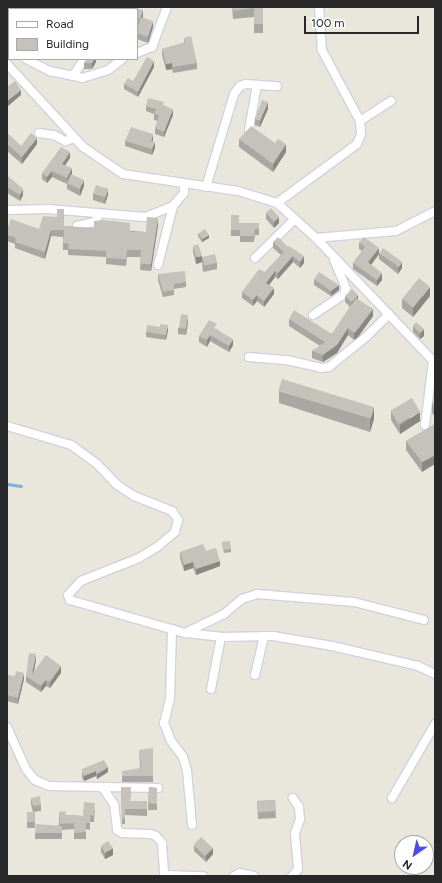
<!DOCTYPE html>
<style>
body{margin:0}
#map{position:relative;width:442px;height:883px;overflow:hidden;background:#e9e6dc;font-family:Figtree,sans-serif}
div>[style]{position:absolute}
[style*='--x']{left:calc(var(--x)*1px);top:calc(var(--y)*1px);width:calc(var(--w)*1px);rotate:calc(var(--a)*1deg)}
.stream>*{height:2.5px;margin:-1.25px;padding:0 1.25px;transform-origin:1.25px;border-radius:1.25px;background:#79b2e1}
.roads{filter:drop-shadow(1px 0 #d1d1e0) drop-shadow(-1px 0 #d1d1e0) drop-shadow(0 1px #d1d1e0) drop-shadow(0 -1px #d1d1e0)}
.minor>*{height:8px;margin:-4px;padding:0 4px;transform-origin:4px;border-radius:4px;background:#fff}
.wall>*{inset:0;background:#a9a7a1;transform-origin:0 0}
.shaded-wall>*{inset:0;background:#8a8883}
.building>*{inset:0;background:#c5c2bb;transform-origin:0 0}
span{translate:-50% -50%;white-space:nowrap;text-align:center;line-height:1.15;-webkit-text-stroke:4px #fff;paint-order:stroke}
.frame{position:absolute;inset:0;border:8px solid #282828;pointer-events:none}
.legend{position:absolute;left:8px;top:8px;width:130px;height:52px;box-sizing:border-box;background:#fff;border:1px solid #a9a9a9;margin:0;padding:5px 7px;list-style:none;font-size:12px;color:#282828}
.legend li{display:flex;align-items:center;gap:8px;height:20px}
.legend b{width:20px;border:1px solid #a9a9a9}
.north{position:absolute;left:394px;top:835px;width:40px;height:40px;box-sizing:border-box;background:#fff;border:1px solid #a9a9a9;border-radius:50%;rotate:214deg;font-size:11px;font-weight:700;line-height:16px;text-align:center;color:#282828}
.north::after{content:'';display:block;margin:auto;width:14px;height:18px;background:#4b4ce6;clip-path:polygon(50% 0,100% 100%,50% 72%,0 100%)}
.scale{position:absolute;left:304px;top:16px;width:115px;height:18px;box-sizing:border-box;border:2px solid #282828;border-top:0;padding-left:5px;font-size:12px;line-height:14px;white-space:nowrap;color:#282828;-webkit-text-stroke:3px #fff;paint-order:stroke}
</style>
<div id="map">
<div class="stream">
<i style="--x:7;--y:484;--w:14;--a:8"></i>
</div>
<div class="roads">
<div class="minor">
<i style="--x:97;--y:9;--w:2;--a:-90"></i>
<i style="--x:7;--y:44;--w:2;--a:27"></i>
<i style="--x:137;--y:53;--w:16;--a:-22"></i>
<i style="--x:152;--y:47;--w:43;--a:-69.4"></i>
<i style="--x:26;--y:59;--w:27;--a:27"></i>
<i style="--x:50;--y:71;--w:33;--a:12"></i>
<i style="--x:82;--y:78;--w:27;--a:-17"></i>
<i style="--x:108;--y:70;--w:18;--a:-38"></i>
<i style="--x:7;--y:64;--w:113;--a:47.5"></i>
<i style="--x:83;--y:147;--w:48;--a:34"></i>
<i style="--x:123;--y:174;--w:116;--a:8.4"></i>
<i style="--x:238;--y:191;--w:41;--a:17.1"></i>
<i style="--x:277;--y:203;--w:52;--a:41.9"></i>
<i style="--x:316;--y:238;--w:173;--a:46.4"></i>
<i style="--x:73;--y:76;--w:20;--a:-57"></i>
<i style="--x:360;--y:121;--w:37;--a:-33"></i>
<i style="--x:249;--y:129;--w:45;--a:-79.7"></i>
<i style="--x:39;--y:133;--w:15;--a:8"></i>
<i style="--x:54;--y:135;--w:13;--a:29"></i>
<i style="--x:65;--y:141;--w:10;--a:-17"></i>
<i style="--x:206;--y:187;--w:97;--a:-73.2"></i>
<i style="--x:234;--y:94;--w:10;--a:-53"></i>
<i style="--x:240;--y:86;--w:6;--a:-18"></i>
<i style="--x:246;--y:84;--w:31;--a:4"></i>
<i style="--x:277;--y:203;--w:99;--a:-36.4"></i>
<i style="--x:357;--y:144;--w:11;--a:-68"></i>
<i style="--x:361;--y:134;--w:13;--a:-94"></i>
<i style="--x:360;--y:121;--w:81;--a:-118.2"></i>
<i style="--x:322;--y:50;--w:43;--a:-94"></i>
<i style="--x:7;--y:210;--w:41;--a:-1.4"></i>
<i style="--x:48;--y:209;--w:97;--a:4.7"></i>
<i style="--x:145;--y:217;--w:30;--a:-21"></i>
<i style="--x:173;--y:206;--w:17;--a:-50"></i>
<i style="--x:184;--y:193;--w:8;--a:-90"></i>
<i style="--x:77;--y:226;--w:18;--a:-13"></i>
<i style="--x:95;--y:222;--w:9;--a:-63"></i>
<i style="--x:316;--y:238;--w:80;--a:-5"></i>
<i style="--x:396;--y:231;--w:44;--a:-27.1"></i>
<i style="--x:255;--y:258;--w:56;--a:-44.3"></i>
<i style="--x:158;--y:265;--w:61;--a:-75.7"></i>
<i style="--x:313;--y:315;--w:37;--a:-34"></i>
<i style="--x:344;--y:294;--w:6;--a:-72"></i>
<i style="--x:346;--y:288;--w:30;--a:-113"></i>
<i style="--x:249;--y:357;--w:38;--a:5"></i>
<i style="--x:287;--y:360;--w:35;--a:13"></i>
<i style="--x:321;--y:368;--w:8;--a:-7"></i>
<i style="--x:329;--y:367;--w:49;--a:-39.2"></i>
<i style="--x:367;--y:336;--w:31;--a:-45"></i>
<i style="--x:425;--y:425;--w:64;--a:-82.9"></i>
<i style="--x:7;--y:426;--w:67;--a:16.5"></i>
<i style="--x:71;--y:445;--w:32;--a:36"></i>
<i style="--x:97;--y:464;--w:28;--a:46"></i>
<i style="--x:116;--y:484;--w:22;--a:34"></i>
<i style="--x:134;--y:496;--w:41;--a:21.5"></i>
<i style="--x:172;--y:511;--w:11;--a:56"></i>
<i style="--x:178;--y:520;--w:12;--a:104"></i>
<i style="--x:175;--y:532;--w:23;--a:140"></i>
<i style="--x:157;--y:547;--w:21;--a:149"></i>
<i style="--x:139;--y:558;--w:62;--a:158.4"></i>
<i style="--x:81;--y:581;--w:19;--a:133"></i>
<i style="--x:68;--y:595;--w:5;--a:68"></i>
<i style="--x:70;--y:600;--w:120;--a:16"></i>
<i style="--x:185;--y:633;--w:36;--a:6"></i>
<i style="--x:221;--y:637;--w:52;--a:-1.1"></i>
<i style="--x:273;--y:636;--w:60;--a:9.6"></i>
<i style="--x:332;--y:646;--w:88;--a:13.1"></i>
<i style="--x:418;--y:666;--w:19;--a:25"></i>
<i style="--x:172;--y:629;--w:70;--a:91.6"></i>
<i style="--x:170;--y:699;--w:25;--a:104"></i>
<i style="--x:164;--y:723;--w:19;--a:69"></i>
<i style="--x:171;--y:741;--w:20;--a:53"></i>
<i style="--x:183;--y:757;--w:15;--a:74"></i>
<i style="--x:187;--y:771;--w:54;--a:84.7"></i>
<i style="--x:185;--y:633;--w:43;--a:-26"></i>
<i style="--x:224;--y:614;--w:23;--a:-40"></i>
<i style="--x:242;--y:599;--w:16;--a:-18"></i>
<i style="--x:257;--y:594;--w:97;--a:4.7"></i>
<i style="--x:354;--y:602;--w:72;--a:14.4"></i>
<i style="--x:255;--y:675;--w:40;--a:-77"></i>
<i style="--x:211;--y:689;--w:53;--a:-79.1"></i>
<i style="--x:7;--y:727;--w:46;--a:65.7"></i>
<i style="--x:26;--y:769;--w:14;--a:51"></i>
<i style="--x:35;--y:780;--w:15;--a:23"></i>
<i style="--x:49;--y:786;--w:109;--a:1.1"></i>
<i style="--x:102;--y:787;--w:21;--a:55"></i>
<i style="--x:114;--y:804;--w:26;--a:83"></i>
<i style="--x:117;--y:830;--w:6;--a:31"></i>
<i style="--x:122;--y:833;--w:28;--a:2"></i>
<i style="--x:150;--y:834;--w:6;--a:18"></i>
<i style="--x:156;--y:836;--w:9;--a:49"></i>
<i style="--x:162;--y:843;--w:30;--a:86"></i>
<i style="--x:164;--y:873;--w:4;--a:27"></i>
<i style="--x:168;--y:875;--w:35;--a:2"></i>
<i style="--x:392;--y:798;--w:86;--a:-59.8"></i>
<i style="--x:234;--y:876;--w:7;--a:-27"></i>
<i style="--x:240;--y:873;--w:14;--a:12"></i>
<i style="--x:292;--y:876;--w:9;--a:-49"></i>
<i style="--x:298;--y:869;--w:36;--a:-95"></i>
<i style="--x:295;--y:833;--w:15;--a:-70"></i>
<i style="--x:300;--y:819;--w:12;--a:-95"></i>
<i style="--x:299;--y:807;--w:11;--a:-124"></i>
</div>
</div>
<div class="wall">
<i style="clip-path:polygon(232px 7px,263px 7px,263px 33px,254px 33px,254px 17px,233px 19px)"></i>
<i style="clip-path:polygon(137px 9px,143px 17px,143px 18px,153px 27px,148px 43px,137px 39px,137px 30px,139px 25px,137px 24px)"></i>
<i style="clip-path:polygon(7px 14px,9px 16px,9px 35px,7px 33px)"></i>
<i style="clip-path:polygon(184px 38px,197px 63px,197px 69px,173px 73px,172px 69px,166px 70px,162px 55px,162px 49px,184px 43px)"></i>
<i style="clip-path:polygon(96px 59px,96px 62px,92px 69px,84px 69px,84px 63px)"></i>
<i style="clip-path:polygon(154px 67px,138px 97px,124px 89px,124px 84px,133px 81px)"></i>
<i style="clip-path:polygon(146px 106px,164px 106px,173px 115px,164px 137px,155px 134px,155px 128px,158px 121px,154px 120px,154px 114px,146px 111px)"></i>
<i style="clip-path:polygon(268px 109px,260px 127px,255px 125px,255px 119px)"></i>
<i style="clip-path:polygon(7px 133px,21px 146px,37px 144px,22px 164px,7px 151px)"></i>
<i style="clip-path:polygon(239px 139px,286px 152px,273px 172px,239px 147px)"></i>
<i style="clip-path:polygon(153px 140px,153px 142px,155px 148px,152px 155px,125px 146px,125px 141px)"></i>
<i style="clip-path:polygon(70px 158px,65px 165px,72px 175px,84px 186px,80px 196px,67px 189px,67px 184px,52px 177px,47px 183px,42px 179px,42px 173px)"></i>
<i style="clip-path:polygon(7px 177px,23px 195px,20px 201px,7px 193px)"></i>
<i style="clip-path:polygon(93px 193px,108px 195px,105px 204px,93px 200px)"></i>
<i style="clip-path:polygon(266px 213px,279px 223px,274px 228px,266px 219px)"></i>
<i style="clip-path:polygon(231px 215px,239px 223px,259px 223px,259px 235px,255px 235px,254px 242px,240px 242px,240px 236px,231px 236px)"></i>
<i style="clip-path:polygon(158px 225px,151px 271px,140px 270px,141px 257px,127px 257px,126px 266px,106px 264px,106px 257px,68px 255px,68px 250px,63px 250px,63px 237px,51px 236px,45px 259px,15px 248px,15px 244px,7px 241px,7px 230px,39px 229px,64px 226px,146px 232px)"></i>
<i style="clip-path:polygon(198px 233px,209px 238px,202px 242px,198px 236px)"></i>
<i style="clip-path:polygon(273px 242px,288px 247px,304px 263px,300px 268px,293px 262px,278px 279px,275px 277px,269px 285px,274px 294px,264px 307px,257px 301px,253px 306px,242px 298px,242px 292px,265px 272px,281px 255px,273px 248px)"></i>
<i style="clip-path:polygon(359px 242px,379px 254px,371px 265px,382px 280px,377px 286px,353px 269px,353px 263px,362px 251px,359px 249px)"></i>
<i style="clip-path:polygon(193px 246px,202px 262px,196px 264px,193px 252px)"></i>
<i style="clip-path:polygon(379px 253px,402px 268px,398px 274px,379px 259px)"></i>
<i style="clip-path:polygon(202px 257px,217px 263px,217px 269px,203px 272px,202px 263px)"></i>
<i style="clip-path:polygon(158px 274px,186px 282px,186px 287px,174px 289px,174px 295px,163px 297px,158px 280px)"></i>
<i style="clip-path:polygon(314px 279px,339px 290px,331px 296px,314px 285px)"></i>
<i style="clip-path:polygon(345px 296px,358px 300px,373px 316px,358px 337px,354px 340px,348px 335px,337px 353px,323px 362px,312px 358px,312px 351px,320px 346px,289px 326px,289px 319px,332px 334px,350px 307px,345px 302px)"></i>
<i style="clip-path:polygon(430px 296px,413px 317px,402px 308px,402px 299px)"></i>
<i style="clip-path:polygon(188px 321px,186px 335px,178px 334px,178px 328px)"></i>
<i style="clip-path:polygon(413px 326px,424px 336px,420px 339px,413px 332px)"></i>
<i style="clip-path:polygon(160px 327px,168px 330px,166px 340px,146px 337px,146px 332px)"></i>
<i style="clip-path:polygon(217px 329px,233px 345px,229px 352px,210px 341px,207px 347px,199px 342px,199px 336px)"></i>
<i style="clip-path:polygon(279px 391px,374px 419px,370px 432px,279px 403px)"></i>
<i style="clip-path:polygon(435px 401px,435px 417px,432px 413px,432px 403px)"></i>
<i style="clip-path:polygon(391px 411px,420px 421px,400px 434px,391px 420px)"></i>
<i style="clip-path:polygon(435px 424px,422px 472px,406px 450px,406px 441px)"></i>
<i style="clip-path:polygon(222px 542px,231px 549px,231px 552px,224px 553px)"></i>
<i style="clip-path:polygon(206px 551px,220px 566px,196px 575px,193px 568px,184px 571px,180px 558px,180px 552px)"></i>
<i style="clip-path:polygon(36px 660px,34px 672px,61px 673px,50px 688px,46px 686px,41px 692px,26px 682px,26px 676px)"></i>
<i style="clip-path:polygon(7px 675px,24px 679px,18px 704px,7px 701px)"></i>
<i style="clip-path:polygon(139px 750px,153px 776px,153px 782px,122px 782px,122px 776px,140px 768px)"></i>
<i style="clip-path:polygon(82px 769px,108px 772px,97px 779px,96px 776px,84px 781px,82px 778px)"></i>
<i style="clip-path:polygon(121px 787px,131px 793px,130px 801px,147px 801px,147px 816px,125px 815px,125px 824px,122px 824px)"></i>
<i style="clip-path:polygon(149px 787px,157px 788px,157px 810px,148px 810px)"></i>
<i style="clip-path:polygon(31px 798px,41px 805px,41px 811px,33px 812px,31px 804px)"></i>
<i style="left:275px;top:800px;width:18px;height:18px;rotate:87deg"></i>
<i style="clip-path:polygon(95px 809px,94px 822px,90px 822px,90px 830px,86px 829px,86px 839px,74px 839px,74px 829px,62px 830px,62px 839px,35px 839px,35px 833px,59px 825px,59px 812px,66px 815px,83px 816px)"></i>
<i style="left:27px;top:812px;width:8px;height:16px"></i>
<i style="clip-path:polygon(194px 845px,213px 854px,206px 862px,194px 851px)"></i>
<i style="clip-path:polygon(101px 846px,113px 855px,105px 859px,101px 852px)"></i>
</div>
<div class="shaded-wall">
<i style="clip-path:polygon(143px 10px,143px 17px,140px 25px,140px 19px)"></i>
<i style="clip-path:polygon(153px 21px,153px 27px,148px 43px,148px 37px)"></i>
<i style="clip-path:polygon(94px 59px,96px 59px,96px 62px,92px 69px,92px 63px)"></i>
<i style="clip-path:polygon(154px 61px,154px 67px,138px 97px,138px 92px)"></i>
<i style="clip-path:polygon(172px 63px,172px 69px,166px 70px,166px 64px)"></i>
<i style="clip-path:polygon(21px 90px,21px 95px,7px 107px,7px 101px)"></i>
<i style="clip-path:polygon(268px 102px,268px 109px,260px 127px,260px 121px)"></i>
<i style="clip-path:polygon(173px 109px,173px 115px,164px 137px,164px 132px)"></i>
<i style="clip-path:polygon(153px 134px,153px 140px,151px 147px,151px 141px)"></i>
<i style="clip-path:polygon(37px 138px,37px 144px,22px 164px,22px 157px)"></i>
<i style="clip-path:polygon(155px 142px,155px 148px,152px 155px,152px 149px)"></i>
<i style="clip-path:polygon(286px 144px,286px 152px,273px 172px,273px 164px)"></i>
<i style="clip-path:polygon(70px 152px,70px 158px,62px 170px,62px 164px)"></i>
<i style="clip-path:polygon(72px 168px,72px 174px,67px 184px,67px 178px)"></i>
<i style="clip-path:polygon(52px 171px,52px 177px,47px 183px,47px 177px)"></i>
<i style="clip-path:polygon(84px 180px,84px 186px,80px 196px,80px 189px)"></i>
<i style="clip-path:polygon(23px 189px,23px 195px,20px 201px,20px 195px)"></i>
<i style="clip-path:polygon(108px 189px,108px 195px,105px 204px,105px 198px)"></i>
<i style="clip-path:polygon(279px 217px,279px 223px,274px 228px,274px 222px)"></i>
<i style="clip-path:polygon(158px 218px,158px 225px,151px 271px,151px 264px)"></i>
<i style="clip-path:polygon(51px 230px,51px 236px,45px 259px,45px 252px)"></i>
<i style="clip-path:polygon(209px 235px,209px 238px,202px 242px,202px 239px)"></i>
<i style="clip-path:polygon(379px 248px,379px 254px,368px 269px,368px 262px)"></i>
<i style="clip-path:polygon(202px 256px,202px 262px,196px 264px,196px 257px)"></i>
<i style="clip-path:polygon(293px 256px,293px 262px,278px 279px,278px 273px)"></i>
<i style="clip-path:polygon(304px 256px,304px 263px,300px 268px,300px 262px)"></i>
<i style="clip-path:polygon(402px 262px,402px 268px,398px 274px,398px 268px)"></i>
<i style="clip-path:polygon(275px 271px,275px 277px,266px 289px,266px 283px)"></i>
<i style="clip-path:polygon(382px 273px,382px 280px,377px 286px,377px 280px)"></i>
<i style="clip-path:polygon(339px 285px,339px 290px,331px 296px,331px 291px)"></i>
<i style="clip-path:polygon(430px 287px,430px 296px,413px 317px,413px 308px)"></i>
<i style="clip-path:polygon(274px 288px,274px 294px,264px 307px,264px 301px)"></i>
<i style="clip-path:polygon(257px 295px,257px 301px,253px 306px,253px 300px)"></i>
<i style="clip-path:polygon(358px 295px,358px 301px,352px 308px,352px 302px)"></i>
<i style="clip-path:polygon(373px 309px,373px 316px,358px 337px,354px 340px,354px 333px)"></i>
<i style="clip-path:polygon(188px 315px,188px 321px,186px 335px,186px 329px)"></i>
<i style="clip-path:polygon(168px 325px,168px 330px,166px 340px,166px 335px)"></i>
<i style="clip-path:polygon(348px 328px,348px 335px,337px 353px,323px 362px,323px 355px)"></i>
<i style="clip-path:polygon(424px 329px,424px 336px,420px 339px,420px 333px)"></i>
<i style="clip-path:polygon(210px 335px,210px 341px,207px 347px,207px 340px)"></i>
<i style="clip-path:polygon(233px 339px,233px 345px,229px 352px,229px 346px)"></i>
<i style="clip-path:polygon(374px 407px,374px 419px,370px 432px,370px 420px)"></i>
<i style="clip-path:polygon(420px 412px,420px 421px,400px 434px,400px 425px)"></i>
<i style="clip-path:polygon(435px 455px,435px 464px,422px 472px,422px 462px)"></i>
<i style="clip-path:polygon(220px 561px,220px 566px,196px 575px,196px 569px)"></i>
<i style="clip-path:polygon(193px 562px,193px 568px,184px 571px,184px 565px)"></i>
<i style="clip-path:polygon(36px 654px,36px 660px,32px 680px,32px 674px)"></i>
<i style="clip-path:polygon(61px 666px,61px 673px,50px 688px,50px 682px)"></i>
<i style="clip-path:polygon(24px 673px,24px 679px,18px 704px,18px 698px)"></i>
<i style="clip-path:polygon(46px 680px,46px 686px,41px 692px,41px 686px)"></i>
<i style="clip-path:polygon(108px 767px,108px 772px,97px 779px,97px 774px)"></i>
<i style="clip-path:polygon(96px 771px,96px 776px,84px 781px,84px 776px)"></i>
<i style="clip-path:polygon(113px 848px,113px 855px,105px 859px,105px 853px)"></i>
<i style="clip-path:polygon(213px 848px,213px 854px,206px 862px,206px 855px)"></i>
</div>
<div class="building">
<i style="clip-path:polygon(131px 7px,143px 10px,140px 19px,137px 18px,137px 9px,131px 9px)"></i>
<i style="clip-path:polygon(232px 7px,263px 7px,263px 24px,254px 24px,254px 8px,233px 11px)"></i>
<i style="clip-path:polygon(7px 14px,9px 16px,9px 29px,7px 27px)"></i>
<i style="clip-path:polygon(141px 17px,153px 21px,148px 37px,137px 33px,137px 30px)"></i>
<i style="clip-path:polygon(191px 36px,197px 63px,173px 67px,172px 63px,166px 64px,162px 49px,185px 42px,184px 38px)"></i>
<i style="clip-path:polygon(147px 57px,154px 61px,138px 92px,124px 84px,128px 78px,133px 81px)"></i>
<i style="clip-path:polygon(86px 59px,94px 59px,92px 63px,84px 63px)"></i>
<i style="clip-path:polygon(15px 81px,21px 90px,7px 101px,7px 87px)"></i>
<i style="clip-path:polygon(148px 98px,164px 102px,163px 105px,173px 109px,164px 132px,155px 128px,159px 115px,154px 114px,156px 109px,146px 106px)"></i>
<i style="clip-path:polygon(262px 100px,268px 102px,260px 121px,255px 119px)"></i>
<i style="clip-path:polygon(251px 126px,275px 143px,278px 139px,286px 144px,273px 164px,239px 139px)"></i>
<i style="clip-path:polygon(131px 127px,153px 134px,151px 141px,155px 142px,152px 149px,125px 141px)"></i>
<i style="clip-path:polygon(7px 133px,21px 146px,31px 133px,37px 138px,22px 157px,7px 144px)"></i>
<i style="clip-path:polygon(61px 147px,70px 152px,62px 164px,72px 168px,67px 178px,52px 171px,47px 177px,42px 173px)"></i>
<i style="left:71px;top:174px;width:14px;height:10px;rotate:25deg"></i>
<i style="clip-path:polygon(8px 176px,23px 189px,20px 195px,7px 187px,7px 177px)"></i>
<i style="left:96px;top:185px;width:13px;height:9px;rotate:18deg"></i>
<i style="left:271px;top:208px;width:12px;height:7px;rotate:48deg"></i>
<i style="clip-path:polygon(57px 209px,64px 209px,64px 226px,94px 228px,94px 221px,103px 220px,130px 223px,130px 232px,146px 232px,147px 217px,158px 218px,151px 264px,140px 264px,141px 250px,127px 250px,126px 259px,106px 258px,106px 251px,68px 249px,69px 244px,63px 243px,64px 230px,51px 230px,45px 252px,15px 242px,16px 238px,7px 235px,7px 230px,11px 219px,39px 229px,43px 216px,57px 217px)"></i>
<i style="clip-path:polygon(231px 215px,239px 215px,239px 223px,259px 223px,259px 229px,255px 229px,254px 236px,240px 236px,240px 230px,231px 230px)"></i>
<i style="left:205px;top:229px;width:7px;height:8px;rotate:56deg"></i>
<i style="clip-path:polygon(278px 237px,288px 247px,289px 246px,304px 256px,300px 262px,293px 256px,278px 273px,275px 271px,266px 283px,274px 288px,264px 301px,257px 295px,253px 300px,242px 292px,259px 269px,265px 272px,284px 252px,273px 242px)"></i>
<i style="clip-path:polygon(364px 237px,379px 248px,368px 262px,382px 273px,377px 280px,353px 263px,365px 247px,359px 242px)"></i>
<i style="clip-path:polygon(198px 244px,202px 256px,196px 257px,193px 246px)"></i>
<i style="left:383px;top:248px;width:24px;height:6px;rotate:36deg"></i>
<i style="left:215px;top:254px;width:9px;height:13px;rotate:77deg"></i>
<i style="clip-path:polygon(185px 271px,186px 282px,174px 284px,174px 290px,163px 292px,158px 274px)"></i>
<i style="clip-path:polygon(319px 272px,339px 285px,331px 291px,314px 279px)"></i>
<i style="left:419px;top:278px;width:14px;height:27px;rotate:39deg"></i>
<i style="clip-path:polygon(352px 289px,358px 295px,352px 302px,345px 296px)"></i>
<i style="clip-path:polygon(356px 298px,373px 309px,358px 329px,354px 333px,348px 328px,337px 345px,323px 355px,312px 351px,325px 342px,289px 319px,294px 310px,332px 334px)"></i>
<i style="left:181px;top:314px;width:7px;height:14px;rotate:8deg"></i>
<i style="clip-path:polygon(209px 320px,217px 324px,214px 328px,233px 339px,229px 346px,210px 335px,207px 340px,199px 336px)"></i>
<i style="clip-path:polygon(416px 322px,424px 329px,420px 333px,413px 326px)"></i>
<i style="clip-path:polygon(160px 324px,168px 325px,166px 335px,146px 332px,147px 325px,160px 327px)"></i>
<i style="left:282px;top:379px;width:96px;height:12px;rotate:17deg"></i>
<i style="left:412px;top:398px;width:16px;height:25px;rotate:60deg"></i>
<i style="clip-path:polygon(435px 401px,435px 408px,432px 403px)"></i>
<i style="clip-path:polygon(435px 424px,435px 455px,422px 462px,406px 441px)"></i>
<i style="left:230px;top:541px;width:8px;height:8px;rotate:83deg"></i>
<i style="clip-path:polygon(203px 544px,206px 551px,216px 548px,220px 561px,196px 569px,193px 562px,184px 565px,180px 552px)"></i>
<i style="clip-path:polygon(29px 653px,36px 654px,32px 674px,46px 655px,61px 666px,50px 682px,46px 680px,41px 686px,26px 676px)"></i>
<i style="clip-path:polygon(16px 671px,24px 673px,18px 698px,7px 695px,7px 675px,15px 676px)"></i>
<i style="clip-path:polygon(153px 748px,153px 776px,122px 776px,122px 771px,141px 768px,139px 750px)"></i>
<i style="clip-path:polygon(104px 760px,108px 767px,97px 774px,96px 771px,84px 776px,82px 773px,82px 769px)"></i>
<i style="clip-path:polygon(121px 787px,131px 787px,130px 801px,147px 801px,147px 809px,125px 809px,125px 818px,122px 818px)"></i>
<i style="clip-path:polygon(149px 787px,157px 788px,157px 804px,148px 803px)"></i>
<i style="clip-path:polygon(40px 796px,41px 805px,33px 806px,31px 798px)"></i>
<i style="left:275px;top:800px;width:11px;height:18px;rotate:85deg"></i>
<i style="clip-path:polygon(84px 802px,95px 803px,94px 816px,90px 815px,90px 823px,86px 823px,86px 832px,74px 833px,74px 823px,60px 824px,59px 812px,65px 811px,66px 815px,83px 816px)"></i>
<i style="left:27px;top:812px;width:8px;height:10px"></i>
<i style="clip-path:polygon(36px 824px,62px 826px,62px 833px,35px 833px)"></i>
<i style="left:201px;top:837px;width:16px;height:11px;rotate:43deg"></i>
<i style="clip-path:polygon(108px 841px,113px 848px,105px 853px,101px 846px)"></i>
</div>
<div class="frame"></div>
<ul class="legend">
<li><b style="height:5px;background:#fff"></b>Road</li>
<li><b style="height:11px;background:#c5c2bb"></b>Building</li>
</ul>
<div class="north">N</div>
<div class="scale">100 m</div>
</div>
